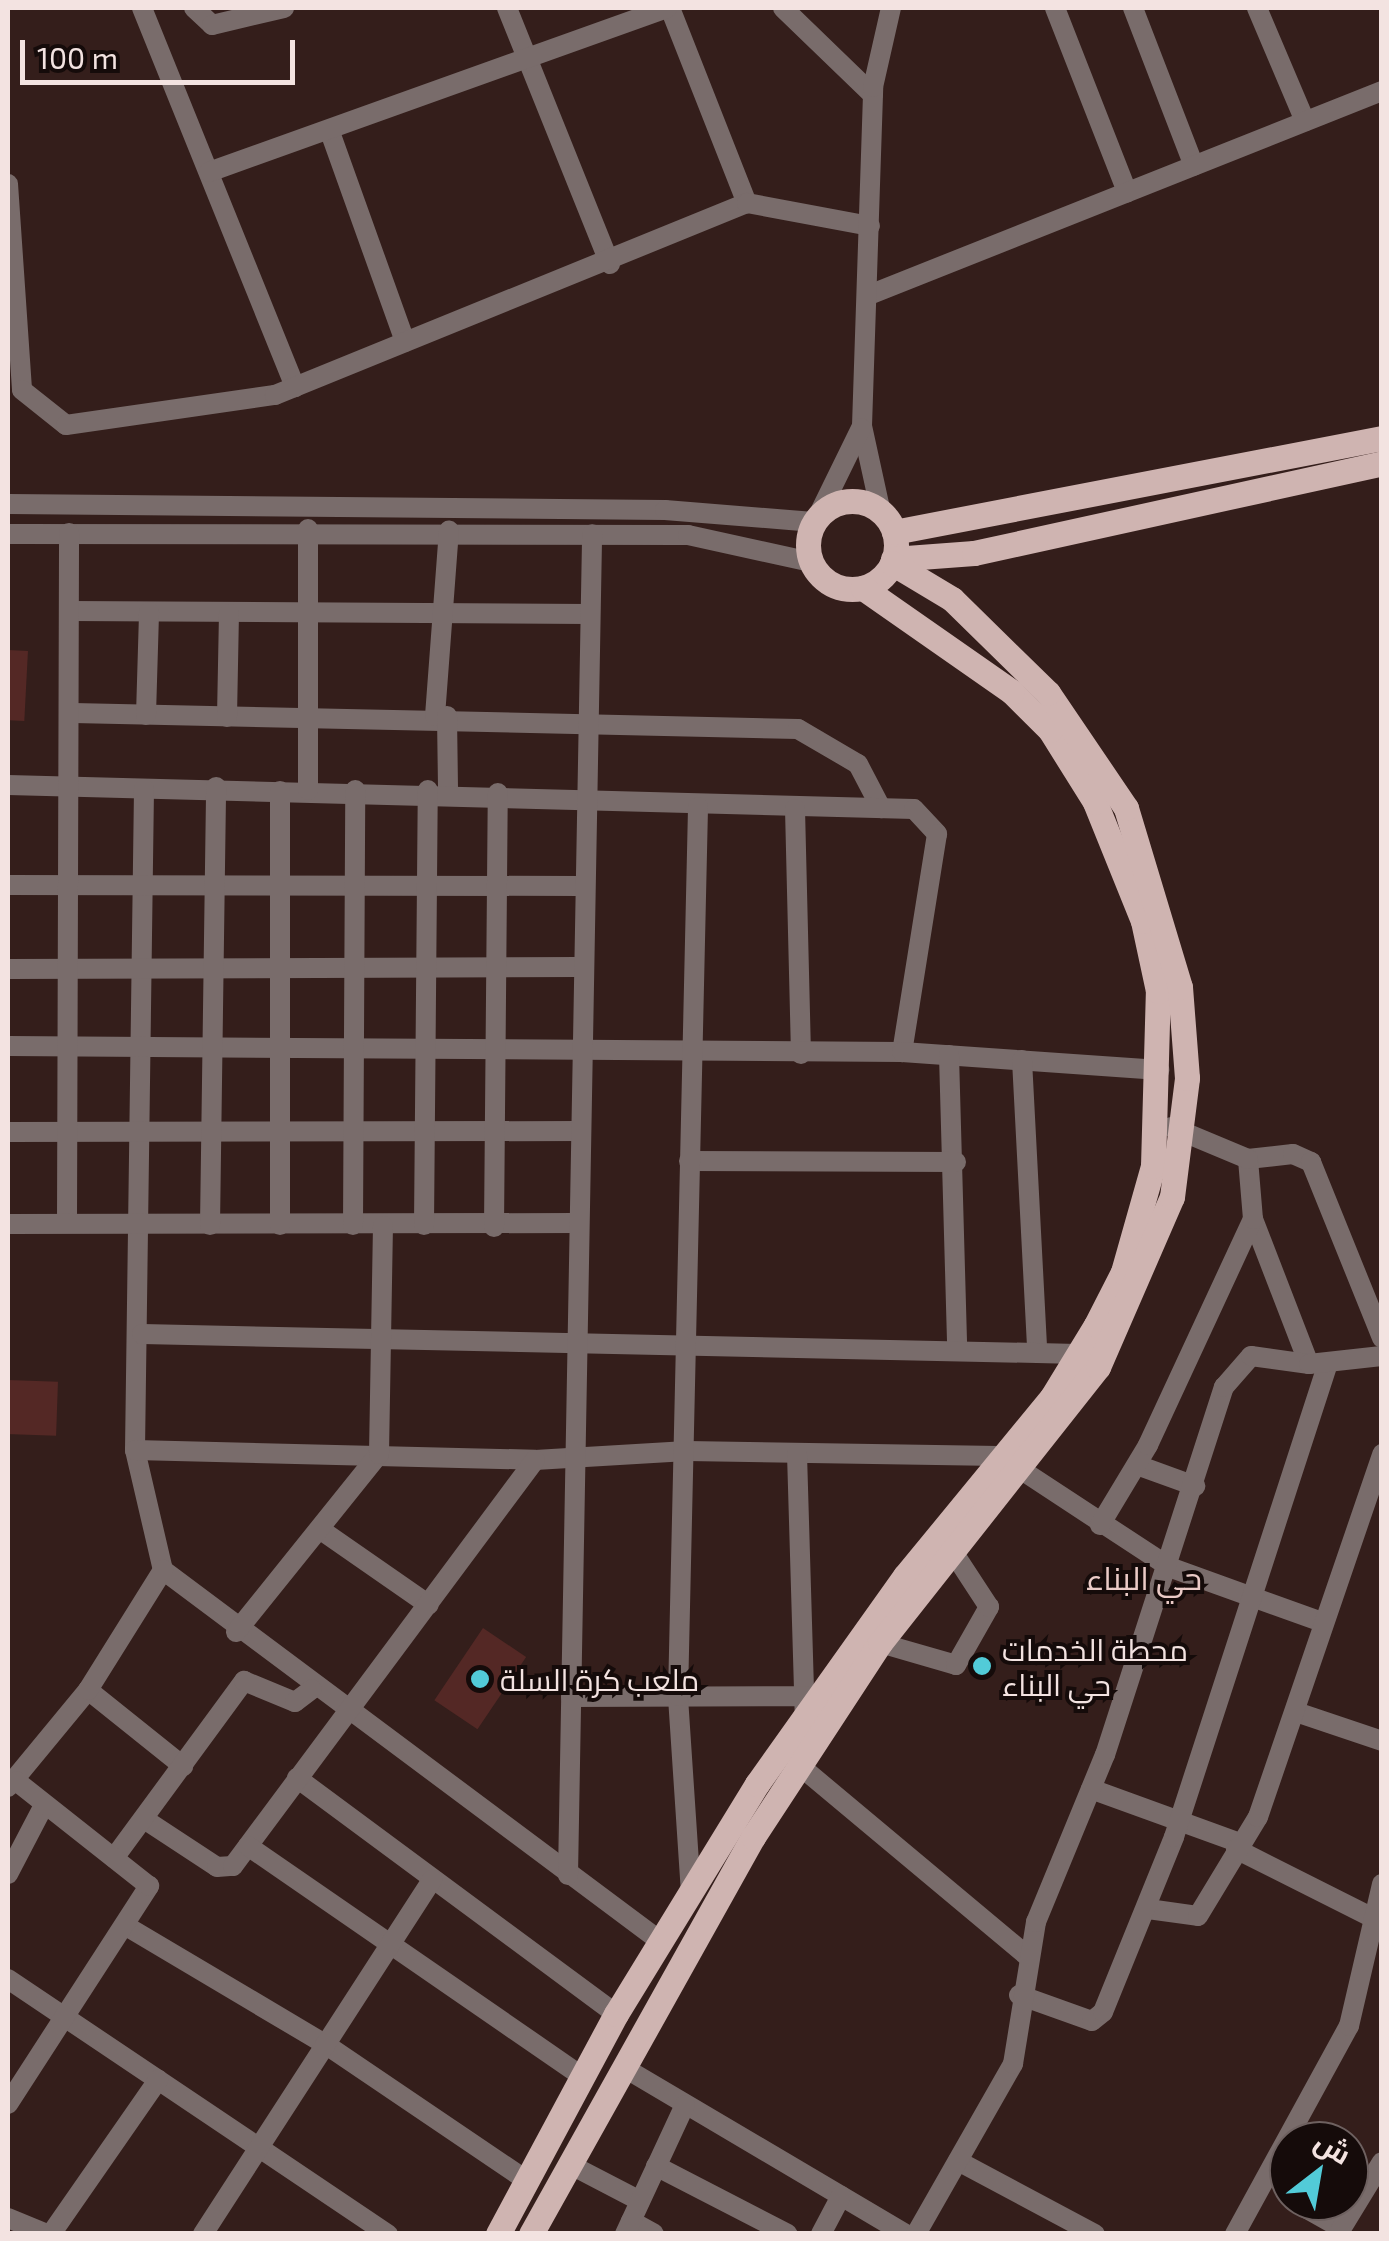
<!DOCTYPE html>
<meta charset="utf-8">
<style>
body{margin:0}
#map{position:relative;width:1389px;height:2241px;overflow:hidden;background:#341e1b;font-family:"Exo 2",Cairo,sans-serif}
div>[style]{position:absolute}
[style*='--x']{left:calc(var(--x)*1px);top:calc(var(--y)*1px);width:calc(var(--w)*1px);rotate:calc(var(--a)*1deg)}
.green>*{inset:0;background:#542825;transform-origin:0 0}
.minor>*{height:20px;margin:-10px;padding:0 10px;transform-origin:10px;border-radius:10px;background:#796c6b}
.major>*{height:25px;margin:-12.5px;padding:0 12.5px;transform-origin:12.5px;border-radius:12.5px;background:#cfb4b1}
.major>.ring{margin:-12.5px;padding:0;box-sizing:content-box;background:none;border:25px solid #cfb4b1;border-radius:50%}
.dots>*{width:28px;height:28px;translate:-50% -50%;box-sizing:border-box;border:5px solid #150b0a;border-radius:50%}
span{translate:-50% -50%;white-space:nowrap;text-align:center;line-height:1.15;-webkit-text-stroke:8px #150b0a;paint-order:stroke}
.poi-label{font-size:30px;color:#f3e3e1}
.left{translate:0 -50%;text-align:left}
.neighbourhood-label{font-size:32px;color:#ebcbc7}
.frame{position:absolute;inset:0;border:10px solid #f3e3e1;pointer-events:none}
.north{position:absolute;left:1269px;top:2121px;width:100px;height:100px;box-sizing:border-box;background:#150b0a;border:2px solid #6e6160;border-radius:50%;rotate:31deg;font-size:28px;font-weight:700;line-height:40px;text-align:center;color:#f3e3e1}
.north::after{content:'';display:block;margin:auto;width:35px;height:45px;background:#52cbd8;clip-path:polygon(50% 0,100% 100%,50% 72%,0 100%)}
.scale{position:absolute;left:20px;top:40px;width:275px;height:45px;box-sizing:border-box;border:5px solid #f3e3e1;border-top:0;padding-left:12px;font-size:30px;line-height:35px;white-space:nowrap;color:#f3e3e1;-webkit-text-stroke:8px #150b0a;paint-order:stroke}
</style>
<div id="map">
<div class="green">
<i style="left:8px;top:650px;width:20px;height:70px;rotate:3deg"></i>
<i style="left:8px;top:1380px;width:50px;height:54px;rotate:2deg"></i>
<i style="left:483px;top:1628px;width:52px;height:87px;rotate:34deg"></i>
</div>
<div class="minor">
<i style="--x:142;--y:8;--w:409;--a:68"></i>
<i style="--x:194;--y:8;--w:25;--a:43"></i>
<i style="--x:212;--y:25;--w:74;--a:-13.3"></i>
<i style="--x:507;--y:8;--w:276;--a:68.1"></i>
<i style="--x:670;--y:8;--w:210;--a:68.5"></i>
<i style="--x:783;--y:8;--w:125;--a:44"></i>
<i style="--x:1055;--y:8;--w:198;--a:68.6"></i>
<i style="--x:1133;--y:8;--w:169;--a:68.9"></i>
<i style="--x:1257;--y:8;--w:123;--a:67"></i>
<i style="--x:330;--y:132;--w:223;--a:70.3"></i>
<i style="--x:209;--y:172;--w:487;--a:-19.7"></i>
<i style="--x:8;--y:184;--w:206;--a:86.1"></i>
<i style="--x:22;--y:390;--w:56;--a:38.5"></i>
<i style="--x:66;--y:425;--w:211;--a:-8.2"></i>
<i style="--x:275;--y:395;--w:510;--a:-22.14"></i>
<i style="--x:747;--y:203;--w:125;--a:10.6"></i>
<i style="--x:869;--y:295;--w:552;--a:-21.69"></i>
<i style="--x:8;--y:504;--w:657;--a:0.52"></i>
<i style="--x:665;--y:510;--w:149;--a:4.6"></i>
<i style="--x:881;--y:513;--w:89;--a:-102.3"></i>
<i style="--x:862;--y:426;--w:339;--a:-88.1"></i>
<i style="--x:873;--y:87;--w:81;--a:-77.2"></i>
<i style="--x:817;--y:518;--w:100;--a:-63.9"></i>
<i style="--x:8;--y:534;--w:680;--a:0.08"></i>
<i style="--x:688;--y:535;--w:126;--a:12.4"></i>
<i style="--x:70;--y:611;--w:518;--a:0.33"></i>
<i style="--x:73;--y:713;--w:725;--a:1.26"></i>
<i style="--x:798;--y:729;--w:69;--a:30.3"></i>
<i style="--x:858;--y:764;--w:50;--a:62.4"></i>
<i style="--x:146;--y:715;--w:103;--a:-88.3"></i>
<i style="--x:435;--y:716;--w:186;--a:-85.7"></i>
<i style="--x:447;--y:716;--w:75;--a:89.2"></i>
<i style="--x:227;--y:717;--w:103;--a:-88.9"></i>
<i style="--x:8;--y:785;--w:906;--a:1.52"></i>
<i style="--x:914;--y:809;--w:34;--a:47"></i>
<i style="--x:937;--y:834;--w:221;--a:99.1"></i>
<i style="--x:144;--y:789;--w:661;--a:90.78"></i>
<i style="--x:135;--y:1450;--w:123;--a:76.9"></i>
<i style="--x:163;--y:1570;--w:620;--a:36.74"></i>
<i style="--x:308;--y:790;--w:261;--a:-90"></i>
<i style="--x:795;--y:809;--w:245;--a:88.6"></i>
<i style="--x:8;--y:885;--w:574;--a:0.1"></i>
<i style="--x:8;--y:969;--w:571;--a:-0.2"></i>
<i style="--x:8;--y:1046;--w:894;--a:0.38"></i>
<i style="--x:902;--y:1052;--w:258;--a:4"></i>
<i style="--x:949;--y:1055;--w:292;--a:88.4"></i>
<i style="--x:1022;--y:1060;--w:288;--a:87"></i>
<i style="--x:8;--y:1132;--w:572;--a:-0.1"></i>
<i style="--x:1248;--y:1159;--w:45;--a:-6.3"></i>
<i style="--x:1293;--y:1154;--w:20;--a:24"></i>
<i style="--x:1311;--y:1162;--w:190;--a:68"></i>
<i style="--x:689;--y:1161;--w:267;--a:0.2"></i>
<i style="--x:1253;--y:1219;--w:155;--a:68.9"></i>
<i style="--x:67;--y:1223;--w:690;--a:-89.83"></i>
<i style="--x:8;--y:1224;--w:568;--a:-0.1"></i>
<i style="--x:210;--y:1225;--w:438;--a:-89.2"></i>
<i style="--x:280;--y:1225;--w:434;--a:-90"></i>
<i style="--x:353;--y:1225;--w:435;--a:-89.7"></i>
<i style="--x:424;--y:1225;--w:435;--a:-89.5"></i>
<i style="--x:494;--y:1227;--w:434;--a:-89.5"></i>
<i style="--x:142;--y:1334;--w:936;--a:1.22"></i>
<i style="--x:135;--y:1450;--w:400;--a:1.4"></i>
<i style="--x:535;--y:1460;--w:152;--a:-3.4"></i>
<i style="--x:687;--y:1451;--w:312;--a:0.9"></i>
<i style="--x:797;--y:1454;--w:264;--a:88.3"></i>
<i style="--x:1137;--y:1465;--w:62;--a:19.9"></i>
<i style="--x:1020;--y:1469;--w:178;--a:33.3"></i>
<i style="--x:1169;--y:1567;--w:163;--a:19.8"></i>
<i style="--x:1100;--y:1525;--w:93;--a:-59"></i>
<i style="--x:1148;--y:1445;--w:249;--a:-65.1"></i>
<i style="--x:1253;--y:1219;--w:60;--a:-94.8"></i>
<i style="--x:1248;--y:1159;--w:83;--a:-157.4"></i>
<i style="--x:321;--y:1530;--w:131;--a:34.8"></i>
<i style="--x:236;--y:1632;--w:228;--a:-51.2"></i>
<i style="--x:379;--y:1454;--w:228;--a:-89"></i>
<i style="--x:880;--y:1643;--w:79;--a:16.1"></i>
<i style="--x:956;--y:1665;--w:67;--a:-60.4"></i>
<i style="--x:989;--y:1607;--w:66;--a:-123.2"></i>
<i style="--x:88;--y:1690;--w:122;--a:38.7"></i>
<i style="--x:571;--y:1697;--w:234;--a:-0.2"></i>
<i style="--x:1296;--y:1712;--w:91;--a:18.6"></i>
<i style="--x:800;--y:1766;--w:295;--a:39.9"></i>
<i style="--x:297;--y:1778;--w:397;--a:36.5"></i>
<i style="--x:8;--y:1787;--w:126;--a:-50.5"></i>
<i style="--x:88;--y:1690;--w:142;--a:-58"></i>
<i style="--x:1091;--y:1789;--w:158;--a:19.9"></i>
<i style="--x:144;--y:1819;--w:87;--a:33.3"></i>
<i style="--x:217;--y:1867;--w:16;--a:-4"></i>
<i style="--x:233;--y:1866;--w:506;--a:-53.36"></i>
<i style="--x:248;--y:1846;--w:407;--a:34.6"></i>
<i style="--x:1236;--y:1849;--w:156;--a:26.7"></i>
<i style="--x:114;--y:1858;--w:220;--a:-53.7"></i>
<i style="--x:244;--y:1681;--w:55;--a:22.4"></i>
<i style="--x:295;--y:1702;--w:21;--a:-37"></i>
<i style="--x:8;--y:1874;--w:76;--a:-62.4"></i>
<i style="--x:568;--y:1875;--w:1341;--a:-88.97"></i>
<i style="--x:691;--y:1893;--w:197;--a:-93.8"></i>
<i style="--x:678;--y:1696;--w:889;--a:-88.71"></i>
<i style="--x:1148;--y:1909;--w:50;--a:8"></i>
<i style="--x:1198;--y:1916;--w:116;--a:-58.8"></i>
<i style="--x:1258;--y:1817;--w:384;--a:-71.1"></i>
<i style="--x:126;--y:1926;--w:231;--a:30.7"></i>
<i style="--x:325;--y:2044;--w:244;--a:34.1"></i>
<i style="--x:8;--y:1979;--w:458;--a:33.9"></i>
<i style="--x:1019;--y:1995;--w:77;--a:19.6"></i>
<i style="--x:1092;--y:2021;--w:14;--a:-39"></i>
<i style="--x:1103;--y:2012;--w:189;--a:-67.9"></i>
<i style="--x:1174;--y:1837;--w:497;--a:-72"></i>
<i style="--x:623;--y:2067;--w:328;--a:30.6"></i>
<i style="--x:8;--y:2104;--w:260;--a:-57.1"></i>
<i style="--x:149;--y:1886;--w:169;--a:-141.7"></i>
<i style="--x:958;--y:2161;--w:155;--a:28.1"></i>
<i style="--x:569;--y:2164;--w:80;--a:27.5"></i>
<i style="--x:656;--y:2166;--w:148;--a:27.3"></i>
<i style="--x:1293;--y:2201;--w:55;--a:29.4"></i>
<i style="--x:8;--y:2218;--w:42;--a:22.3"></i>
<i style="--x:631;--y:2221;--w:26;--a:29"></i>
<i style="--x:51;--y:2234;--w:188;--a:-55.2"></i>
<i style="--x:203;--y:2234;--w:422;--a:-57.1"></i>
<i style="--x:625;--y:2234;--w:142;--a:-65.1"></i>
<i style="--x:821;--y:2234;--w:43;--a:-62.2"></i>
<i style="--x:916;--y:2234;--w:196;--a:-60.3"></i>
<i style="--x:1013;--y:2064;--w:144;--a:-80.8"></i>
<i style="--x:1036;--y:1922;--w:181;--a:-67.6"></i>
<i style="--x:1105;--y:1755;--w:387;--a:-72.1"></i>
<i style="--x:1224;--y:1387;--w:41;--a:-48.9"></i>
<i style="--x:1251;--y:1356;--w:59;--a:7.9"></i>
<i style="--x:1309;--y:1364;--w:73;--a:-6.3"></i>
<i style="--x:1235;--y:2234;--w:237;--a:-61.3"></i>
<i style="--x:1349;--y:2026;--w:146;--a:-76.9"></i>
<i style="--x:1338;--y:2234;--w:84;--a:-58.6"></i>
</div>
<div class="major">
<i class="ring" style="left:808px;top:501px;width:63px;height:63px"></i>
<i style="--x:894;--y:532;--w:497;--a:-10.9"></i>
<i style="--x:893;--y:559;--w:81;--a:-4.2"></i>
<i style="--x:974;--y:553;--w:418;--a:-12.4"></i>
<i style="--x:498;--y:2234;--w:250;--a:-61.8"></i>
<i style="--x:616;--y:2014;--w:270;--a:-58.5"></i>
<i style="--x:757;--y:1784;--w:255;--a:-54.6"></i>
<i style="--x:905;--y:1576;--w:232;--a:-50.6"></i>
<i style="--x:1052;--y:1397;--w:84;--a:-58.6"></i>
<i style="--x:1096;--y:1325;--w:59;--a:-63"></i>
<i style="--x:1123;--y:1272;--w:110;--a:-74.2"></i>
<i style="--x:1153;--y:1166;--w:175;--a:-88.4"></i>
<i style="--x:1158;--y:991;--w:72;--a:-102.1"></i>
<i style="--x:1143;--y:921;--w:128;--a:-112"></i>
<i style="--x:1095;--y:802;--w:85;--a:-122"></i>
<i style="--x:1050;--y:730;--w:54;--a:-135"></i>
<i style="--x:1012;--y:692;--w:182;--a:-145.1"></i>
<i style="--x:531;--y:2234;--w:455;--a:-60.8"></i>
<i style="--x:753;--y:1837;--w:232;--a:-56.8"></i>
<i style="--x:880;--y:1643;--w:352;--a:-51.7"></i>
<i style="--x:1098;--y:1367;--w:185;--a:-66.5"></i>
<i style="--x:1172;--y:1197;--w:120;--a:-82.8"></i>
<i style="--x:1187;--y:1078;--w:91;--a:-94.4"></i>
<i style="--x:1180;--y:987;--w:187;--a:-106.8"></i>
<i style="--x:1126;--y:808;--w:139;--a:-124.1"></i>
<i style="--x:1048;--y:693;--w:134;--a:-135.6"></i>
<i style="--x:952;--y:599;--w:70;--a:-149"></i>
</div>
<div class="dots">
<i style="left:982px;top:1666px;background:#52cbd8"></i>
<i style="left:480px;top:1679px;background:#52cbd8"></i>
</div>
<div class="poi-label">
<span class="left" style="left:1002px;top:1666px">محطة الخدمات<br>حي البناء</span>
<span class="left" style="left:500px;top:1679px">ملعب كرة السلة</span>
</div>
<div class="neighbourhood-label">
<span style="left:1144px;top:1577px">حي البناء</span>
</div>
<div class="frame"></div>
<div class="north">ش</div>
<div class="scale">100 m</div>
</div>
